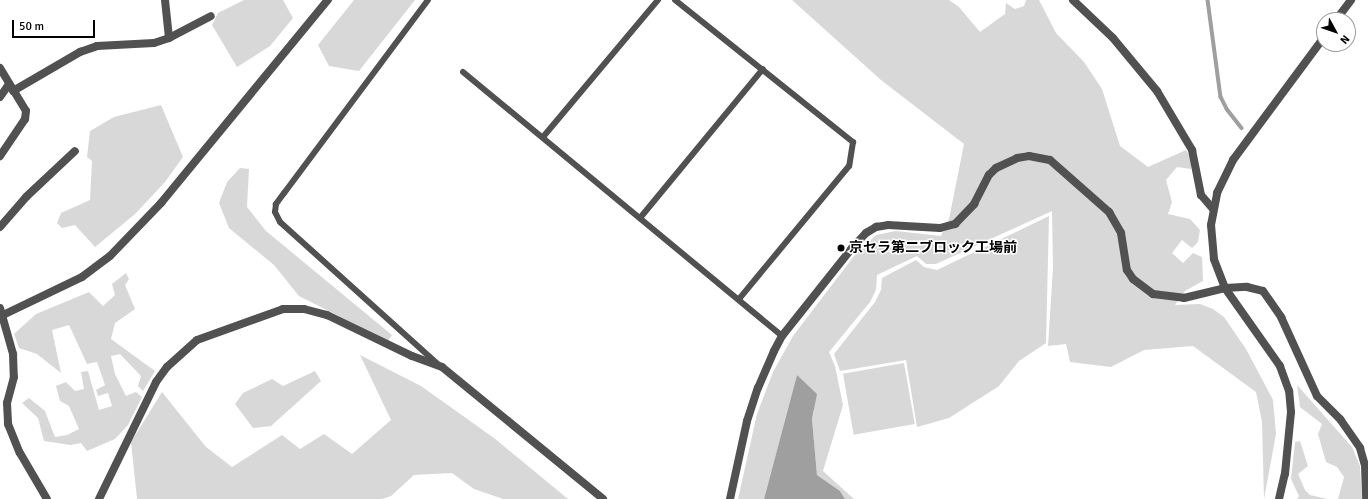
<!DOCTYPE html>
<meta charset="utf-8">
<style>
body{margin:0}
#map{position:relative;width:1368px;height:499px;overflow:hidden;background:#fff;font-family:Signika,"Noto Sans JP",sans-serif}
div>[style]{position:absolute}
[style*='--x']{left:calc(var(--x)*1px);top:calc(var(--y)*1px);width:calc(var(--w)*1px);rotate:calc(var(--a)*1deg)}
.green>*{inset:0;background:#d8d8d8;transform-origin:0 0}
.water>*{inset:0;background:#9f9f9f}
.stream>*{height:3.5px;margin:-1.75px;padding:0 1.75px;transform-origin:1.75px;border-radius:1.75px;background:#9f9f9f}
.service>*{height:6px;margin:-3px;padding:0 3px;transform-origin:3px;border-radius:3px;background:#515151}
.minor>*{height:8px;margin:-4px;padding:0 4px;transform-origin:4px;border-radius:4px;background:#515151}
.tertiary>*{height:8px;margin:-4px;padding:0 4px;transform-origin:4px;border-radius:4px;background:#515151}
.dots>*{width:11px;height:11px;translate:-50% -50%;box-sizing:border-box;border:2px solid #fff;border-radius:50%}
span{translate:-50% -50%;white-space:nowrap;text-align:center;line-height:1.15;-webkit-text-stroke:3px #fff;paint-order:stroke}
.poi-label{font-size:14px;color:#000;font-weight:700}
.left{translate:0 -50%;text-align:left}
.north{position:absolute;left:1316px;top:12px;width:40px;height:40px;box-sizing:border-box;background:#fff;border:1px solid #999;border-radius:50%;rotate:130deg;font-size:11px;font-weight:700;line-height:16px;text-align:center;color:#000}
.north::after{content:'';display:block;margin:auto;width:14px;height:18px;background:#000;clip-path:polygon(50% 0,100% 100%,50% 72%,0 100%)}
.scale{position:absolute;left:12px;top:20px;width:83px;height:18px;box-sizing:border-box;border:2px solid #000;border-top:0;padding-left:5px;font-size:12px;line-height:14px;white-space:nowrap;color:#000;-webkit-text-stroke:3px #fff;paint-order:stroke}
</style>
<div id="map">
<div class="green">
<i style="clip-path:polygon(244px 0,283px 0,293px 18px,270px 46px,237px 67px,212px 25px,218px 13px)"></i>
<i style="clip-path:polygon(354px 0,415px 0,359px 71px,329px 66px,318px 45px)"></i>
<i style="clip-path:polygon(792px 0,949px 0,959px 7px,980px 32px,1005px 14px,1006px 3px,1015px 9px,1024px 6px,1026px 0,1039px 0,1056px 33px,1084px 62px,1102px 89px,1120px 146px,1148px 167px,1186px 150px,1191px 158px,1191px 169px,1177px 167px,1166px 180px,1172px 202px,1168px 214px,1190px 219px,1200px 230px,1198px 242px,1192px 248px,1182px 240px,1172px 253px,1183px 263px,1193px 253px,1202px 257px,1203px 281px,1185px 291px,1175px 305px,1200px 304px,1213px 309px,1224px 317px,1246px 349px,1273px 400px,1276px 434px,1264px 499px,1262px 422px,1256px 392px,1193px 346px,1144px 350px,1111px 367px,1070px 362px,1066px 344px,1048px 346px,1053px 267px,1052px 211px,936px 264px,926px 264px,917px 256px,877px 275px,876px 290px,870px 302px,829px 352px,835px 366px,843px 405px,823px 471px,854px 499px,845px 499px,840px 491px,817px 475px,812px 419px,814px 411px,797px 375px,764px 499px,738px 499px,757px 414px,773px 372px,793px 336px,854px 256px,876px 235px,896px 231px,941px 236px,949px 219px,964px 144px,881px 80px)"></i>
<i style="clip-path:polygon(161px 105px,183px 157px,165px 182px,135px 214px,95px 247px,75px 225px,62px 228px,57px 223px,61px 213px,90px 200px,92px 161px,87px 157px,90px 131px,114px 117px)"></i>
<i style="clip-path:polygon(240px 168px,249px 169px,247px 207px,266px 231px,392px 335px,388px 341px,299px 296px,274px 265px,229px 228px,219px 203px,227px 182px)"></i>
<i style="clip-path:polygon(1049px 216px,1046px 343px,1019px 361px,999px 386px,949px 418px,917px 427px,906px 360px,840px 371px,834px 354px,875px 302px,881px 290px,882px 278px,916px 260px,924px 267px,937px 270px)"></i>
<i style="clip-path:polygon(126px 273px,129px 279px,125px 285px,135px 309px,115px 323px,111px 339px,155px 371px,143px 391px,138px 386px,141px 376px,120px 354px,111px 356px,115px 374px,126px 396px,136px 392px,142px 397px,128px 425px,115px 439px,87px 451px,81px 443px,70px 445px,44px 441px,38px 418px,22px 403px,29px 398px,45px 411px,55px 437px,67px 435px,79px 429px,69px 406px,60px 401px,56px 386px,66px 382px,75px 391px,84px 389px,81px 372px,88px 371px,99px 410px,112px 406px,108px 393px,98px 396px,96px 390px,105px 385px,97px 362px,87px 364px,69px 325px,52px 330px,61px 373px,37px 354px,19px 348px,14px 334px,36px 314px,89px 292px,103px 306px,115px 295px,112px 284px)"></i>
<i style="clip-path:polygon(360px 355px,421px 386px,494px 438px,568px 499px,503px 499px,474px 489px,452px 473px,414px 475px,391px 496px,382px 499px,137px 499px,131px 442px,162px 392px,206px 447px,232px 467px,282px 435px,300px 449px,324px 434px,352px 454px,391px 420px)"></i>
<i style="left:904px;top:363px;width:62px;height:62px;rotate:80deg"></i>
<i style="clip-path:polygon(315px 371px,321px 381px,271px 426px,253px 428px,235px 404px,243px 393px,272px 379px,283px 386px)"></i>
<i style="clip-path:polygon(1297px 385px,1352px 447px,1360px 466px,1362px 499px,1338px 499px,1344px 477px,1337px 467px,1326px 462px,1318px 434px,1322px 424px,1300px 407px)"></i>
<i style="clip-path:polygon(1300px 441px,1308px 466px,1298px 474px,1305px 490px,1310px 495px,1327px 499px,1297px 499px,1299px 496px,1291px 479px,1295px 442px)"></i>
</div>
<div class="water">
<i style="clip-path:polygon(797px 375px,817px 394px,812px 419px,817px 475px,840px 491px,845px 499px,764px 499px)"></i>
</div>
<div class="stream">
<i style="--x:1208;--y:0;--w:98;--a:82.4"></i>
<i style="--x:1221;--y:97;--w:13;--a:63"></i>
<i style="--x:1227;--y:109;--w:24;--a:52"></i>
</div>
<div class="service">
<i style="--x:428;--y:0;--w:241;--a:126.7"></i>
<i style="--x:284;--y:193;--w:14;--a:126"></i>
<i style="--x:276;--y:204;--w:8;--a:97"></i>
<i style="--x:275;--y:212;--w:11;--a:63"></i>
<i style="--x:280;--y:222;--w:214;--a:42"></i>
<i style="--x:675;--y:0;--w:228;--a:38.6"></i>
<i style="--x:853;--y:142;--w:24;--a:99"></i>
<i style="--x:849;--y:166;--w:173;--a:129.6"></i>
<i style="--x:463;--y:72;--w:414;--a:39.6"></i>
<i style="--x:543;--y:137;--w:179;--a:-50"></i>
<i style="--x:640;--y:218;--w:193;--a:-50.5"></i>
</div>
<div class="minor">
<i style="--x:165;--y:0;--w:38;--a:84"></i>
<i style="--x:1073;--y:0;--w:55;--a:43.5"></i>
<i style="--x:1113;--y:38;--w:69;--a:50.3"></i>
<i style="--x:1157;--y:91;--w:69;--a:59.3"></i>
<i style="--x:1192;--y:150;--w:46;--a:78.7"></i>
<i style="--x:1201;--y:195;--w:18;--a:49"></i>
<i style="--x:0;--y:68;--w:50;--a:58.8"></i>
<i style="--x:26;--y:111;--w:8;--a:97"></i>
<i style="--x:25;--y:119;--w:45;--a:124"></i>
<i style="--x:13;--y:91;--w:78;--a:-30.2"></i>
<i style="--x:80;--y:52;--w:18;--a:-19"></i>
<i style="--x:97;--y:46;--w:57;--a:-3"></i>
<i style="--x:154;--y:43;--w:16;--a:-18"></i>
<i style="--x:169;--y:38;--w:47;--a:-27.6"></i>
<i style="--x:0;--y:97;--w:16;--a:-55"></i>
<i style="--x:0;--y:227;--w:40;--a:-49"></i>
<i style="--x:26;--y:197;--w:67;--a:-43.2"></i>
<i style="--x:0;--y:308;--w:48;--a:74.2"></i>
<i style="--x:13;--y:354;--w:23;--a:88"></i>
<i style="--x:14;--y:377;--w:27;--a:105"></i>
<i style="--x:7;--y:403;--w:21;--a:87"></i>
<i style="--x:8;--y:424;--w:31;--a:68"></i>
<i style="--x:20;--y:453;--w:53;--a:59.6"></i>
<i style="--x:99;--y:499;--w:130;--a:-64"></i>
<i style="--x:156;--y:382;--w:19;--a:-54"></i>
<i style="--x:167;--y:367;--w:40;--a:-42"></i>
<i style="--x:197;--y:340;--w:91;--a:-19.8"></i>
<i style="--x:283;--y:309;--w:21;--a:0"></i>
<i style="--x:304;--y:309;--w:24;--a:15"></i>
<i style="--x:327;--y:315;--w:94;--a:25.8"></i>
<i style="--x:412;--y:356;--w:32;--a:20"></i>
</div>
<div class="tertiary">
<i style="--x:1336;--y:20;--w:25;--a:-53"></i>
<i style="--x:3;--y:315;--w:88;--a:-25.7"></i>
<i style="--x:82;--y:277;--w:35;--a:-37"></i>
<i style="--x:110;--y:256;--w:74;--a:-46.1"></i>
<i style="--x:161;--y:203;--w:263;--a:-50.6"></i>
<i style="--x:442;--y:367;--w:208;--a:39.3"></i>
<i style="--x:730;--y:499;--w:80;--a:-77.7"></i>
<i style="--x:747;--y:421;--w:35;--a:-72"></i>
<i style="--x:758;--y:388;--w:40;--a:-66.6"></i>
<i style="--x:774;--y:351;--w:17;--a:-62"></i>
<i style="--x:782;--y:336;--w:112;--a:-51.5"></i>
<i style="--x:852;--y:248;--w:21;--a:-47"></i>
<i style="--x:866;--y:233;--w:12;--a:-31"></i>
<i style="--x:876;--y:227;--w:12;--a:-9"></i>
<i style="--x:888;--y:225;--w:52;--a:3.3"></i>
<i style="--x:940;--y:228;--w:16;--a:-15"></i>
<i style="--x:955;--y:224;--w:28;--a:-46"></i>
<i style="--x:974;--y:204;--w:33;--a:-63"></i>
<i style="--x:989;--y:175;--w:10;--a:-45"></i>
<i style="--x:996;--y:168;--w:23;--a:-25"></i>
<i style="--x:1017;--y:158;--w:12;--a:-9"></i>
<i style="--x:1029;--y:156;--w:21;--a:11"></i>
<i style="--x:1050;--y:160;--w:79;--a:41.4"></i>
<i style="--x:1109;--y:212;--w:24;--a:60"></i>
<i style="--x:1121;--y:233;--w:37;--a:81"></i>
<i style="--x:1127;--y:270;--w:11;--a:56"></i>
<i style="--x:1133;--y:279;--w:25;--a:37"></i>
<i style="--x:1153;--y:294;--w:31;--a:7"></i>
<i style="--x:1184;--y:298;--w:42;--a:-13.7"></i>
<i style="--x:1225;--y:288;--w:22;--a:-3"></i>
<i style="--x:1247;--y:287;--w:16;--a:14"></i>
<i style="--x:1263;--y:291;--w:32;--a:55"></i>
<i style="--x:1281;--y:317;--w:87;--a:65.5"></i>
<i style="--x:1317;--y:396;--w:33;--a:45"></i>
<i style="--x:1340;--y:419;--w:35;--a:55"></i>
<i style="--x:1360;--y:448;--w:18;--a:74"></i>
<i style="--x:1365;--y:465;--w:34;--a:88"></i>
<i style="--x:1279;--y:499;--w:26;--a:-77"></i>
<i style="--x:1285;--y:474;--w:62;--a:-84.5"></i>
<i style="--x:1291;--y:412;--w:21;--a:-95"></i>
<i style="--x:1289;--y:391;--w:27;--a:-110"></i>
<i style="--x:1280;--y:366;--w:95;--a:-125.2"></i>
<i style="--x:1225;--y:288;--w:31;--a:-111"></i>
<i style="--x:1214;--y:259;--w:34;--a:-95"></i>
<i style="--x:1211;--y:225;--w:33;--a:-79"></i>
<i style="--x:1217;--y:193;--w:37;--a:-64"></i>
<i style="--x:1233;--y:160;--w:153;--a:-53.5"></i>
</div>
<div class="dots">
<i style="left:841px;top:248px;background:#000"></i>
</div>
<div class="poi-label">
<span class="left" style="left:849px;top:248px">京セラ第二ブロック工場前</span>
</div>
<div class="north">N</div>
<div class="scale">50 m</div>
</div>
